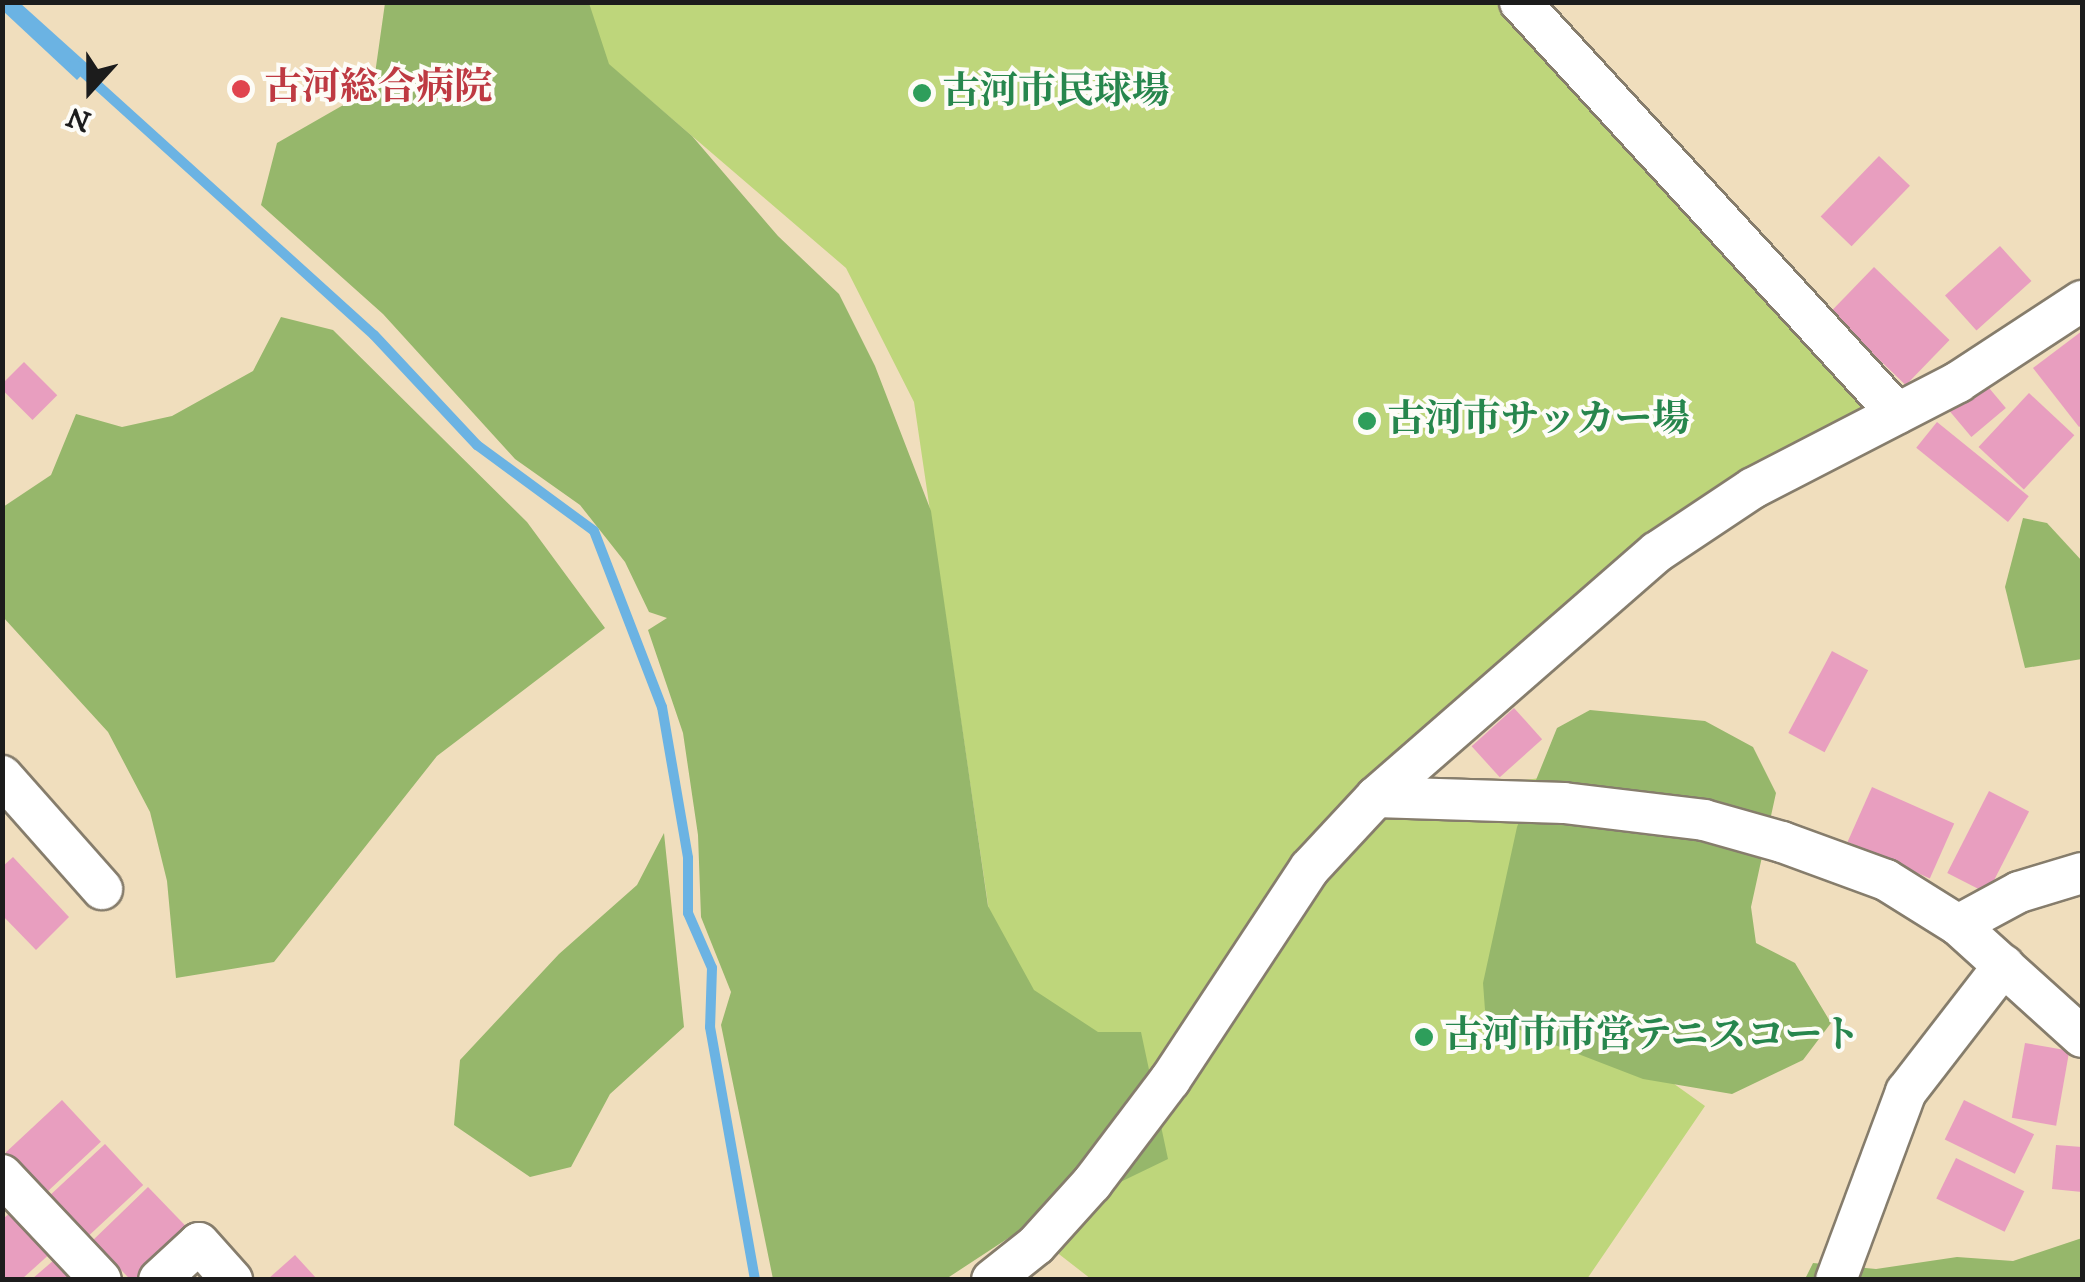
<!DOCTYPE html>
<meta charset="utf-8">
<style>
body{margin:0}
#map{position:relative;width:2085px;height:1282px;overflow:hidden;background:#f0debd;font-family:"IM FELL DW Pica","Noto Serif JP",serif}
div>[style]{position:absolute}
[style*='--x']{left:calc(var(--x)*1px);top:calc(var(--y)*1px);width:calc(var(--w)*1px);rotate:calc(var(--a)*1deg)}
.green>*{inset:0;background:#bed67b}
.forest>*{inset:0;background:#96b76b}
.water>*{inset:0;background:#6bb3e3}
.stream>*{height:10px;margin:-5px;padding:0 5px;transform-origin:5px;border-radius:5px;background:#6bb3e3}
.building>*{inset:0;background:#e89ebf;transform-origin:0 0}
.roads{filter:drop-shadow(2px 0 #867d6c) drop-shadow(-2px 0 #867d6c) drop-shadow(0 2px #867d6c) drop-shadow(0 -2px #867d6c)}
.minor>*{height:40px;margin:-20px;padding:0 20px;transform-origin:20px;border-radius:20px;background:#fff}
.dots>*{width:28px;height:28px;translate:-50% -50%;box-sizing:border-box;border:5px solid #fdfcf7;border-radius:50%}
span{translate:-50% -50%;white-space:nowrap;text-align:center;line-height:1.15;-webkit-text-stroke:8px #fdfcf7;paint-order:stroke}
.health-label{font-size:38px;color:#be3a42;font-weight:700}
.left{translate:0 -50%;text-align:left}
.leisure-label{font-size:38px;color:#27864d;font-weight:700}
.frame{position:absolute;inset:0;border:5px solid #1c1c1c;pointer-events:none}
.north{position:absolute;left:40px;top:40px;width:100px;height:100px;-webkit-text-stroke:8px #fdfcf7;paint-order:stroke;rotate:201deg;font-size:28px;font-weight:700;line-height:40px;text-align:center;color:#1c1c1c}
.north::after{content:'';display:block;margin:auto;width:35px;height:45px;background:#1c1c1c;clip-path:polygon(50% 0,100% 100%,50% 72%,0 100%)}
</style>
<div id="map">
<div class="green">
<i style="clip-path:polygon(537px 3px,1520px 3px,1897px 413px,1758px 491px,1378px 797px,1566px 775px,1516px 971px,1705px 1106px,1587px 1279px,1091px 1279px,1037px 1237px,914px 402px,846px 268px)"></i>
</div>
<div class="forest">
<i style="clip-path:polygon(385px 3px,589px 3px,609px 64px,692px 136px,778px 236px,839px 294px,875px 366px,931px 511px,988px 906px,1034px 990px,1098px 1032px,1141px 1032px,1168px 1159px,1019px 1231px,946px 1279px,773px 1279px,721px 1025px,731px 992px,701px 917px,698px 835px,683px 733px,648px 630px,667px 618px,649px 612px,625px 562px,580px 505px,515px 459px,383px 314px,261px 205px,277px 143px,373px 88px)"></i>
<i style="clip-path:polygon(281px 317px,333px 330px,527px 522px,605px 628px,437px 756px,274px 962px,176px 978px,167px 881px,150px 812px,108px 732px,3px 617px,3px 507px,51px 475px,76px 414px,122px 427px,172px 416px,253px 371px)"></i>
<i style="clip-path:polygon(2023px 518px,2047px 523px,2082px 561px,2082px 659px,2025px 668px,2005px 587px)"></i>
<i style="clip-path:polygon(1590px 710px,1705px 721px,1753px 747px,1776px 793px,1751px 907px,1756px 943px,1795px 963px,1831px 1023px,1803px 1060px,1732px 1094px,1643px 1079px,1529px 1035px,1485px 1010px,1483px 983px,1517px 827px,1557px 728px)"></i>
<i style="clip-path:polygon(664px 833px,684px 1027px,610px 1094px,571px 1167px,530px 1177px,454px 1125px,460px 1060px,559px 954px,637px 885px)"></i>
<i style="clip-path:polygon(2082px 1238px,2082px 1279px,1805px 1279px,1813px 1263px,1876px 1269px,1957px 1257px,2013px 1261px)"></i>
</div>
<div class="water">
<i style="clip-path:polygon(2px 3px,20px 3px,90px 66px,77px 80px,3px 11px)"></i>
</div>
<div class="stream">
<i style="--x:74;--y:64;--w:404;--a:42.1"></i>
<i style="--x:374;--y:335;--w:151;--a:46.9"></i>
<i style="--x:477;--y:445;--w:145;--a:36.3"></i>
<i style="--x:594;--y:531;--w:189;--a:68.9"></i>
<i style="--x:662;--y:707;--w:153;--a:80.2"></i>
<i style="--x:688;--y:858;--w:55;--a:90"></i>
<i style="--x:688;--y:913;--w:60;--a:66.4"></i>
<i style="--x:712;--y:968;--w:59;--a:91.9"></i>
<i style="--x:710;--y:1027;--w:257;--a:79.9"></i>
</div>
<div class="building">
<i style="left:1879px;top:156px;width:43px;height:84px;rotate:44deg"></i>
<i style="left:2000px;top:246px;width:47px;height:74px;rotate:48deg"></i>
<i style="left:1874px;top:267px;width:105px;height:63px;rotate:44deg"></i>
<i style="clip-path:polygon(2082px 331px,2082px 425px,2079px 427px,2033px 368px)"></i>
<i style="left:24px;top:362px;width:47px;height:35px;rotate:45deg"></i>
<i style="left:1984px;top:382px;width:34px;height:45px;rotate:50deg"></i>
<i style="left:2029px;top:393px;width:62px;height:74px;rotate:43deg"></i>
<i style="left:1937px;top:422px;width:118px;height:33px;rotate:39deg"></i>
<i style="left:1832px;top:651px;width:41px;height:93px;rotate:28deg"></i>
<i style="left:1514px;top:708px;width:42px;height:57px;rotate:48deg"></i>
<i style="left:1872px;top:787px;width:90px;height:60px;rotate:24deg"></i>
<i style="left:1989px;top:791px;width:45px;height:92px;rotate:27deg"></i>
<i style="clip-path:polygon(13px 857px,69px 917px,36px 950px,2px 915px,2px 867px)"></i>
<i style="left:2025px;top:1043px;width:45px;height:76px;rotate:10deg"></i>
<i style="left:62px;top:1100px;width:57px;height:77px;rotate:47deg"></i>
<i style="left:1964px;top:1100px;width:78px;height:44px;rotate:26deg"></i>
<i style="left:105px;top:1144px;width:56px;height:76px;rotate:47deg"></i>
<i style="clip-path:polygon(2056px 1145px,2082px 1147px,2082px 1192px,2052px 1189px)"></i>
<i style="left:1956px;top:1158px;width:76px;height:45px;rotate:26deg"></i>
<i style="left:148px;top:1187px;width:57px;height:77px;rotate:46deg"></i>
<i style="clip-path:polygon(14px 1209px,53px 1251px,22px 1279px,2px 1279px,2px 1220px)"></i>
<i style="clip-path:polygon(295px 1255px,317px 1279px,268px 1279px)"></i>
<i style="clip-path:polygon(54px 1260px,72px 1279px,32px 1279px)"></i>
</div>
<div class="roads">
<div class="minor">
<i style="--x:1520;--y:2;--w:558;--a:47.47"></i>
<i style="--x:2;--y:776;--w:151;--a:48.5"></i>
<i style="--x:1376;--y:797;--w:188;--a:1.8"></i>
<i style="--x:1564;--y:803;--w:141;--a:6.9"></i>
<i style="--x:1704;--y:820;--w:81;--a:15.8"></i>
<i style="--x:1782;--y:842;--w:111;--a:20.1"></i>
<i style="--x:1886;--y:880;--w:85;--a:32"></i>
<i style="--x:1958;--y:925;--w:167;--a:42.1"></i>
<i style="--x:1958;--y:925;--w:69;--a:-28.4"></i>
<i style="--x:2019;--y:892;--w:66;--a:-16.8"></i>
<i style="--x:2;--y:1175;--w:144;--a:46.7"></i>
<i style="--x:159;--y:1280;--w:54;--a:-42.8"></i>
<i style="--x:199;--y:1243;--w:50;--a:48.3"></i>
<i style="--x:992;--y:1280;--w:56;--a:-38.5"></i>
<i style="--x:1036;--y:1245;--w:84;--a:-47.9"></i>
<i style="--x:1092;--y:1183;--w:129;--a:-52.9"></i>
<i style="--x:1170;--y:1080;--w:254;--a:-56.6"></i>
<i style="--x:1310;--y:868;--w:97;--a:-47.1"></i>
<i style="--x:1376;--y:797;--w:373;--a:-41.1"></i>
<i style="--x:1657;--y:552;--w:115;--a:-33.7"></i>
<i style="--x:1753;--y:488;--w:231;--a:-27.3"></i>
<i style="--x:1958;--y:382;--w:148;--a:-33.2"></i>
<i style="--x:1836;--y:1280;--w:201;--a:-69.6"></i>
<i style="--x:1906;--y:1092;--w:160;--a:-52.3"></i>
</div>
</div>
<div class="dots">
<i style="left:241px;top:89px;background:#e0444e"></i>
<i style="left:922px;top:93px;background:#2e9e5b"></i>
<i style="left:1367px;top:421px;background:#2e9e5b"></i>
<i style="left:1424px;top:1037px;background:#2e9e5b"></i>
</div>
<div class="health-label">
<span class="left" style="left:264px;top:89px">古河総合病院</span>
</div>
<div class="leisure-label">
<span class="left" style="left:942px;top:93px">古河市民球場</span>
<span class="left" style="left:1387px;top:421px">古河市サッカー場</span>
<span class="left" style="left:1444px;top:1037px">古河市市営テニスコート</span>
</div>
<div class="frame"></div>
<div class="north">N</div>
</div>
